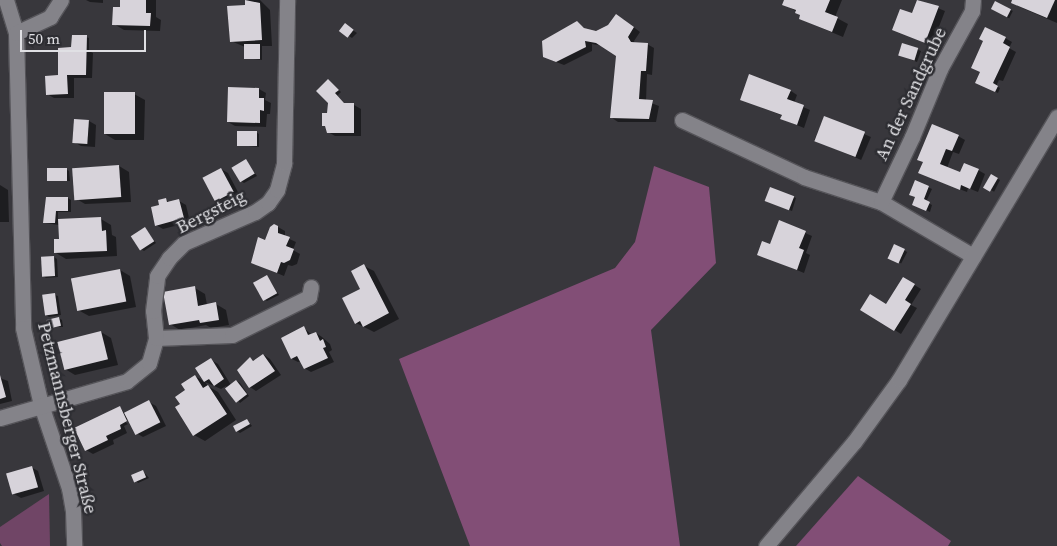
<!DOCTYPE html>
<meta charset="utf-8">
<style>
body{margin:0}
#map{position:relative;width:1057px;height:546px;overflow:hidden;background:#38373c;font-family:"Source Serif 4",serif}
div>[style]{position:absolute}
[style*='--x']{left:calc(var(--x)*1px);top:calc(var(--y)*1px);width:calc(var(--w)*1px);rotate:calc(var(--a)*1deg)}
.green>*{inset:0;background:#704566}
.forest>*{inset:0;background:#824e76}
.shadow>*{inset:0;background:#0007;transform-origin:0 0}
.building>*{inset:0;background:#d7d3da;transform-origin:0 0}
.roads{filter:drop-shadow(1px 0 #555459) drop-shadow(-1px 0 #555459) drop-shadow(0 1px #555459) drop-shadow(0 -1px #555459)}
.minor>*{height:15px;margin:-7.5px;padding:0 7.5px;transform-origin:7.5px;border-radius:7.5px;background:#848389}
span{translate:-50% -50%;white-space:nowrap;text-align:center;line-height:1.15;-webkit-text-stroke:5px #2d2d32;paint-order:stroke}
.street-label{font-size:18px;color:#e0e0e4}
.scale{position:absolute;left:20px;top:30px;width:126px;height:22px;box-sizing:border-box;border:2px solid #e0e0e4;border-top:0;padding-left:6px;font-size:15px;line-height:18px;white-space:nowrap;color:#e0e0e4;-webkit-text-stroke:4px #2d2d32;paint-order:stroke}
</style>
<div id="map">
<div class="green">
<i style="clip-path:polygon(49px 494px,50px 546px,2px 546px,0 543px,0 527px)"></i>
</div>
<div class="forest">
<i style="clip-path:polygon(654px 166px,709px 187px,716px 263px,651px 330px,680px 546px,470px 546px,399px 359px,615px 268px,635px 242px)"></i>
<i style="clip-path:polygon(858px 476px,951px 541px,948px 546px,796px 546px)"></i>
</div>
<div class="shadow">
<i style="clip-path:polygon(86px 0,103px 0,103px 3px,90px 2px)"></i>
<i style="clip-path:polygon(121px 0,156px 0,156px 17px,161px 20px,160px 31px,124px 30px,114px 24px,121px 8px)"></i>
<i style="clip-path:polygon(246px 0,260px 0,270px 10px,272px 46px,262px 46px,262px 60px,245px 58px,245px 47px,231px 41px,247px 6px)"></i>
<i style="clip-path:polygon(785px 0,842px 0,835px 17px,848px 24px,843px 37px,800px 19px,802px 15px,784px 4px)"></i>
<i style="clip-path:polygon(918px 0,945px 11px,932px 45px,894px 30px,913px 15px)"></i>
<i style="clip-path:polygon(1014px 0,1057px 0,1057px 23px,1022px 8px,1013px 3px)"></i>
<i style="left:995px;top:2px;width:20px;height:8px;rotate:27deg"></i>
<i style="clip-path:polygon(623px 19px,640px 32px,634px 41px,635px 44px,647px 44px,654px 48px,652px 75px,647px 74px,646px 101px,659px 106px,656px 122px,618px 122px,612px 118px,617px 56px,603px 46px,592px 44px,592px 51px,564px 65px,551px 60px,577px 23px,587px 30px,597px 32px)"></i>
<i style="clip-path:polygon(348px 27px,357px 33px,352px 38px,341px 31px)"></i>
<i style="clip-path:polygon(86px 37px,89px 38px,89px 51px,93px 53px,92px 78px,74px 78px,74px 98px,54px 98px,47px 94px)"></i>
<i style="clip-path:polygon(1005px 38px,1012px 42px,1009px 48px,1016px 52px,1003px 81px,999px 80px,996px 86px,1000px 88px,998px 93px,980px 84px)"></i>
<i style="clip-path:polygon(903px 44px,921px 51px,917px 62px,902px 56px)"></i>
<i style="clip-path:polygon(329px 81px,341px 92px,337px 96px,346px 105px,354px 105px,361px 109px,361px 136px,335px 136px,328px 132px)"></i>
<i style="clip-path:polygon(259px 89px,266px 93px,265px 100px,271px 103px,270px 114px,267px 114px,266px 127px,235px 126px,228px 122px)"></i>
<i style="clip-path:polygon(791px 91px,797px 95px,794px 103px,810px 110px,804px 128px,782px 119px,783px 116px,741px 99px)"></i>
<i style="clip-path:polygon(134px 94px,145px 100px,144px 140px,115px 140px,105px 134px)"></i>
<i style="left:824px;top:117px;width:51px;height:25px;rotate:23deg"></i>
<i style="clip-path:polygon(75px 121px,89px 121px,96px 125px,95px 147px,81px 146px,74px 142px)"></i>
<i style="clip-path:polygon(256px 132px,259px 134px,259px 147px,238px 145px)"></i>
<i style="clip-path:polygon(958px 136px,965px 140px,959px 154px,953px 152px,947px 168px,961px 173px,978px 170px,985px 174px,978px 192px,968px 188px,967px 192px,926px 176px,924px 162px)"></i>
<i style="clip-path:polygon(246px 160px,257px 176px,244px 183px,241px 181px)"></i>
<i style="clip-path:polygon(119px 166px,129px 172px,131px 202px,85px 204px,75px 198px,74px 168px)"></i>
<i style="clip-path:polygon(66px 169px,69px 171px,70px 181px,48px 180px)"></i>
<i style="clip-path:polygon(221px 169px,228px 173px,240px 196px,222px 205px,216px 201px)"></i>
<i style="left:992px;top:176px;width:9px;height:13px;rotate:27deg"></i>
<i style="clip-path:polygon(916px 182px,932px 189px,926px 202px,932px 205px,930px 212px,917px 206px)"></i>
<i style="clip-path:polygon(0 185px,8px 190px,9px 222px,0 222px)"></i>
<i style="clip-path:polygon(793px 197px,796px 198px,792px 211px,769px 202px)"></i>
<i style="clip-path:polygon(68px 198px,71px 200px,71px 212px,58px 212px,58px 221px,101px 219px,111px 225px,112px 235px,116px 237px,117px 256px,66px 259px,56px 253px,60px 240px,59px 225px,45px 223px)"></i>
<i style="clip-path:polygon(166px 200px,171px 203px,179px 201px,186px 205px,190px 222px,163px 229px,156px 225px,160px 205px)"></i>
<i style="clip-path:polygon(780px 222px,812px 236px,806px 253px,810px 255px,804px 273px,758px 254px,771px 246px)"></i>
<i style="clip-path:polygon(278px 227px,285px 231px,285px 237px,296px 242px,293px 250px,300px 254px,297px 264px,292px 266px,288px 265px,284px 276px,252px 263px)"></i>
<i style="clip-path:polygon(145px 229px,156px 243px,144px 251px,141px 249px)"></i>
<i style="left:894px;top:245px;width:15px;height:13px;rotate:28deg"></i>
<i style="clip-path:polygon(54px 257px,57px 259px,58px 277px,46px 278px,43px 276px)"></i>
<i style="clip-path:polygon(364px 266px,374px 271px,399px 319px,374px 332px,356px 323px)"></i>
<i style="clip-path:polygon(120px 270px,130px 276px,136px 307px,89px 316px,78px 310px)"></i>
<i style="clip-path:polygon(267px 276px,279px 295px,267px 301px,264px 299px)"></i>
<i style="clip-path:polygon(903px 278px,921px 289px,911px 305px,917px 308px,901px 334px,861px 309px,886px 306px)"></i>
<i style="clip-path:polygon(195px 288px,205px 294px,207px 305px,216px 304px,226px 310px,229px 325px,211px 328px,206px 325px,180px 330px,170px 324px)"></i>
<i style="clip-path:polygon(55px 295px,58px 296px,61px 315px,49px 317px,46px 315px)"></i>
<i style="clip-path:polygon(59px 318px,62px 320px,63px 327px,49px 327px)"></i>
<i style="clip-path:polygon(304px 328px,312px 335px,316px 333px,322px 337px,330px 344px,332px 350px,329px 352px,334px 362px,311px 372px,304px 368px,301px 361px,298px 362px,292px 359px)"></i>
<i style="clip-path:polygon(101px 332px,111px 338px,118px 365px,75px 375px,65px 369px)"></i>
<i style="clip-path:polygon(264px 355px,270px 359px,281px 375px,256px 391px,250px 387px,251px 359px,255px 361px)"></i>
<i style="clip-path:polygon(211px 360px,218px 364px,231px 385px,237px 381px,240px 383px,249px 396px,240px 403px,226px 386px,221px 389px,205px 382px,208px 386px,218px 392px,236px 420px,205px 441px,194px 435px,181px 404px,195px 376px,205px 382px,197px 369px)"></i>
<i style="clip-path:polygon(0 378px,8px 381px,12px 401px,0 404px)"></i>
<i style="clip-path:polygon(149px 402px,156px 406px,166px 426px,143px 437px,136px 433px,131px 422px,122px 417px,121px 419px,128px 424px,124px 426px,127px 433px,113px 440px,114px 444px,93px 454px,86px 450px,120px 407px,125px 414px)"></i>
<i style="clip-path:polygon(247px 420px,252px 426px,240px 433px,237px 431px)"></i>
<i style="clip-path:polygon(31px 467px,38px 471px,44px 491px,21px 498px,14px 494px)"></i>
<i style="clip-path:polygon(143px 471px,149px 478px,138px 483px,133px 476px)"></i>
</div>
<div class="building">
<i style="clip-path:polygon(120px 0,146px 0,146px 13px,151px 13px,150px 26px,112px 25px,113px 7px,120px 7px)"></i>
<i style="clip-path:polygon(245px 0,260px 3px,262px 40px,230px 42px,227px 6px,245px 5px)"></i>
<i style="clip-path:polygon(784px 0,830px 0,825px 12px,838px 17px,832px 32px,799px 19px,800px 15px,795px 13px,796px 10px,782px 5px)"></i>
<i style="clip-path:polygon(917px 0,939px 6px,925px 43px,892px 30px,900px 9px,912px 13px)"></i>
<i style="clip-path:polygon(1012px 0,1055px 0,1047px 18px,1011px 3px)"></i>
<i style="left:995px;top:1px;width:18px;height:9px;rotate:27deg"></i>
<i style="clip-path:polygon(616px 14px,634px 27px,628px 37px,631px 42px,648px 43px,646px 71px,641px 71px,639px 99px,653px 100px,649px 119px,610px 118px,616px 56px,596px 43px,585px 41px,586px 47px,556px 62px,543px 57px,542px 41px,577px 21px,584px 28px,596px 31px,608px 25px)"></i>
<i style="left:345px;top:23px;width:11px;height:10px;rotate:38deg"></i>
<i style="clip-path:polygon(985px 27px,1006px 37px,1003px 43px,1010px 47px,993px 83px,998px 86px,995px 92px,975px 83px,980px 72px,971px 68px,983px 41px,979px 39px)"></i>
<i style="clip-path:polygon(72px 35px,87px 35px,86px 75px,67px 75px,68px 94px,46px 95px,45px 76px,58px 75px,58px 48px,71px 47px)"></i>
<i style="left:902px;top:43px;width:17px;height:13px;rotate:17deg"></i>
<i style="left:244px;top:44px;width:16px;height:15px"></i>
<i style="clip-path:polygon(749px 74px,791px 90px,787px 99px,804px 105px,797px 125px,780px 119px,782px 115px,740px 100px)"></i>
<i style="clip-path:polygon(328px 79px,339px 90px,335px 93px,344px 103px,354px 103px,354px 133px,327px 133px,325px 126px,322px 126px,322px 113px,327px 113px,328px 103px,316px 91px)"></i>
<i style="clip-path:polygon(228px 87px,259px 88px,259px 98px,264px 98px,264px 111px,260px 110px,260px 123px,227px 122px)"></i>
<i style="left:104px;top:92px;width:31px;height:42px"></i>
<i style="left:824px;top:116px;width:44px;height:27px;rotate:21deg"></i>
<i style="left:74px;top:119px;width:15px;height:24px;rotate:4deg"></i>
<i style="clip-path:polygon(932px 124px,959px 135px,952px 151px,946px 149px,940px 164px,960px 172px,964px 163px,979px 169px,970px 189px,961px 185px,960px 190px,918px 173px,923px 162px,917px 160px)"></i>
<i style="left:237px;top:131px;width:20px;height:15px"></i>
<i style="left:246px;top:159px;width:17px;height:17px;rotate:59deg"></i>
<i style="left:119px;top:165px;width:32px;height:47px;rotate:86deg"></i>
<i style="left:47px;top:168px;width:20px;height:13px"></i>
<i style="left:221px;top:168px;width:27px;height:21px;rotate:62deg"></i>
<i style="left:991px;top:174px;width:8px;height:16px;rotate:30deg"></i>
<i style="clip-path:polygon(915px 180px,929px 186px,924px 199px,930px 202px,926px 211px,912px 205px,915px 197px,909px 195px)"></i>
<i style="left:770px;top:187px;width:26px;height:15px;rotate:21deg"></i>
<i style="clip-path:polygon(46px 197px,68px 197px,68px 211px,56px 211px,55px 223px,43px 223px)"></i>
<i style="clip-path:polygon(166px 198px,167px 202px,179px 199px,184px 218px,155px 226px,151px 207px,159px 205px,158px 200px)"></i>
<i style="clip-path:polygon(101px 217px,102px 231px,106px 230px,107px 251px,54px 253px,54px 239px,59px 239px,58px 219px)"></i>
<i style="clip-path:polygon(779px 220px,806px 231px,799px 248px,804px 250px,797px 270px,757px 255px,762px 241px,770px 244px)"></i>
<i style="clip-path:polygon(274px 224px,278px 226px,278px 233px,290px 237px,286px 246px,294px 249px,290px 260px,284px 263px,281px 262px,277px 273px,251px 263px,258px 237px,265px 240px,270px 227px)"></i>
<i style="left:145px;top:227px;width:17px;height:17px;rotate:57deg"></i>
<i style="left:894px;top:244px;width:12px;height:16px;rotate:24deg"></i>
<i style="left:54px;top:256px;width:20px;height:13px;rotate:87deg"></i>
<i style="clip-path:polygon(364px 264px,389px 313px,363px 327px,360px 321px,355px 324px,342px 298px,360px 289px,351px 271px)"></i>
<i style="left:120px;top:269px;width:33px;height:50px;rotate:79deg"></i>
<i style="left:267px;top:275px;width:21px;height:16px;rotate:61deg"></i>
<i style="clip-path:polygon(903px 277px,915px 284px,905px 300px,911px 304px,894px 331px,860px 310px,870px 294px,886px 304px)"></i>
<i style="clip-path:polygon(195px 286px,198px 306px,216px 302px,219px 320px,200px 323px,199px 320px,169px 325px,163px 292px)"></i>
<i style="left:55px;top:293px;width:21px;height:13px;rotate:82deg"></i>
<i style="left:59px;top:317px;width:9px;height:13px;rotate:77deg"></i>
<i style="clip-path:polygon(304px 326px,308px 335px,316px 332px,320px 341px,323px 339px,326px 347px,323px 348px,328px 358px,304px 369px,297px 356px,291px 359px,281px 338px)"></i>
<i style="left:101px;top:331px;width:29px;height:45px;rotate:76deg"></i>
<i style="clip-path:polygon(263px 354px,275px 371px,249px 388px,237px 370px,250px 357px,253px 361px)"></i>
<i style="clip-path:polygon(211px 358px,224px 379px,214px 386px,209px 379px,204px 382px,195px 368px)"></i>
<i style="clip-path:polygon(0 375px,6px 397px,0 399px)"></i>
<i style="clip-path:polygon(195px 375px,203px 388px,208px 385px,227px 414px,193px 436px,175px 407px,180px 404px,175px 397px,185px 390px,181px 384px)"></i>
<i style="left:236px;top:380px;width:18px;height:14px;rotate:52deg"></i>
<i style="left:149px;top:400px;width:25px;height:28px;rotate:63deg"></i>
<i style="clip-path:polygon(120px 406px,127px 421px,120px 425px,121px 429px,106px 436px,108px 440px,85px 451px,74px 428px)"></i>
<i style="clip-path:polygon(247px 419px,250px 424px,236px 432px,233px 426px)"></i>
<i style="left:32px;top:466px;width:22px;height:27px;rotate:74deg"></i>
<i style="left:143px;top:470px;width:8px;height:13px;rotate:67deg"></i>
</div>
<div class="roads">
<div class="minor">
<i style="--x:6;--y:0;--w:34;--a:73"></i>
<i style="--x:16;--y:33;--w:295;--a:88.6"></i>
<i style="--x:23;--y:328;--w:79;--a:76.8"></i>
<i style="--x:41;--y:405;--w:88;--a:71.4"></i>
<i style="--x:69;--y:488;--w:23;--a:80"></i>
<i style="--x:73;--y:511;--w:35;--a:88"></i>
<i style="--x:16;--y:33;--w:38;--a:-25"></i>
<i style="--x:50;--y:17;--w:20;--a:-57"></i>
<i style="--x:682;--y:120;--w:135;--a:25"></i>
<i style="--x:804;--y:177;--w:81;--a:18"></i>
<i style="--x:881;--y:202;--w:107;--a:30.4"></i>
<i style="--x:881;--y:202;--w:72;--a:-64.5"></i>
<i style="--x:912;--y:137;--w:74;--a:-67.6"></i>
<i style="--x:940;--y:69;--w:66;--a:-61.1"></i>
<i style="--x:972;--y:11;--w:11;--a:-85"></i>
<i style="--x:156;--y:338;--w:76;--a:-2.3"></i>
<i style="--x:232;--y:335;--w:86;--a:-26.3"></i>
<i style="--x:309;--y:297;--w:10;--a:-79"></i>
<i style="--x:0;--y:418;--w:132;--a:-16.2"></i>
<i style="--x:127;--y:381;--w:28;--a:-39"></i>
<i style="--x:149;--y:363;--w:26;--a:-74"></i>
<i style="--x:156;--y:338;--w:27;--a:-96"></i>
<i style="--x:153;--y:311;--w:35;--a:-83"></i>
<i style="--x:157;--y:276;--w:22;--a:-56"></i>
<i style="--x:169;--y:258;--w:21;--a:-45"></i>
<i style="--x:184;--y:243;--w:77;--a:-23.6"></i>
<i style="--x:255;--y:212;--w:16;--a:-35"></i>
<i style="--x:268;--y:203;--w:16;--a:-55"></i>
<i style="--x:277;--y:190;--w:28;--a:-75"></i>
<i style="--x:284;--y:163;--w:163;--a:-88.9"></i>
<i style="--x:766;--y:546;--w:136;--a:-49.8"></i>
<i style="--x:854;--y:442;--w:77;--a:-54"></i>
<i style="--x:899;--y:380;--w:307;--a:-59"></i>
</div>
</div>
<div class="street-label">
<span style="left:911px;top:94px;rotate:-65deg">An der Sandgrube</span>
<span style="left:211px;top:212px;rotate:-27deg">Bergsteig</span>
<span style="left:67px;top:418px;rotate:76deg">Petzmannsberger Straße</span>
</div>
<div class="scale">50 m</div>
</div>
